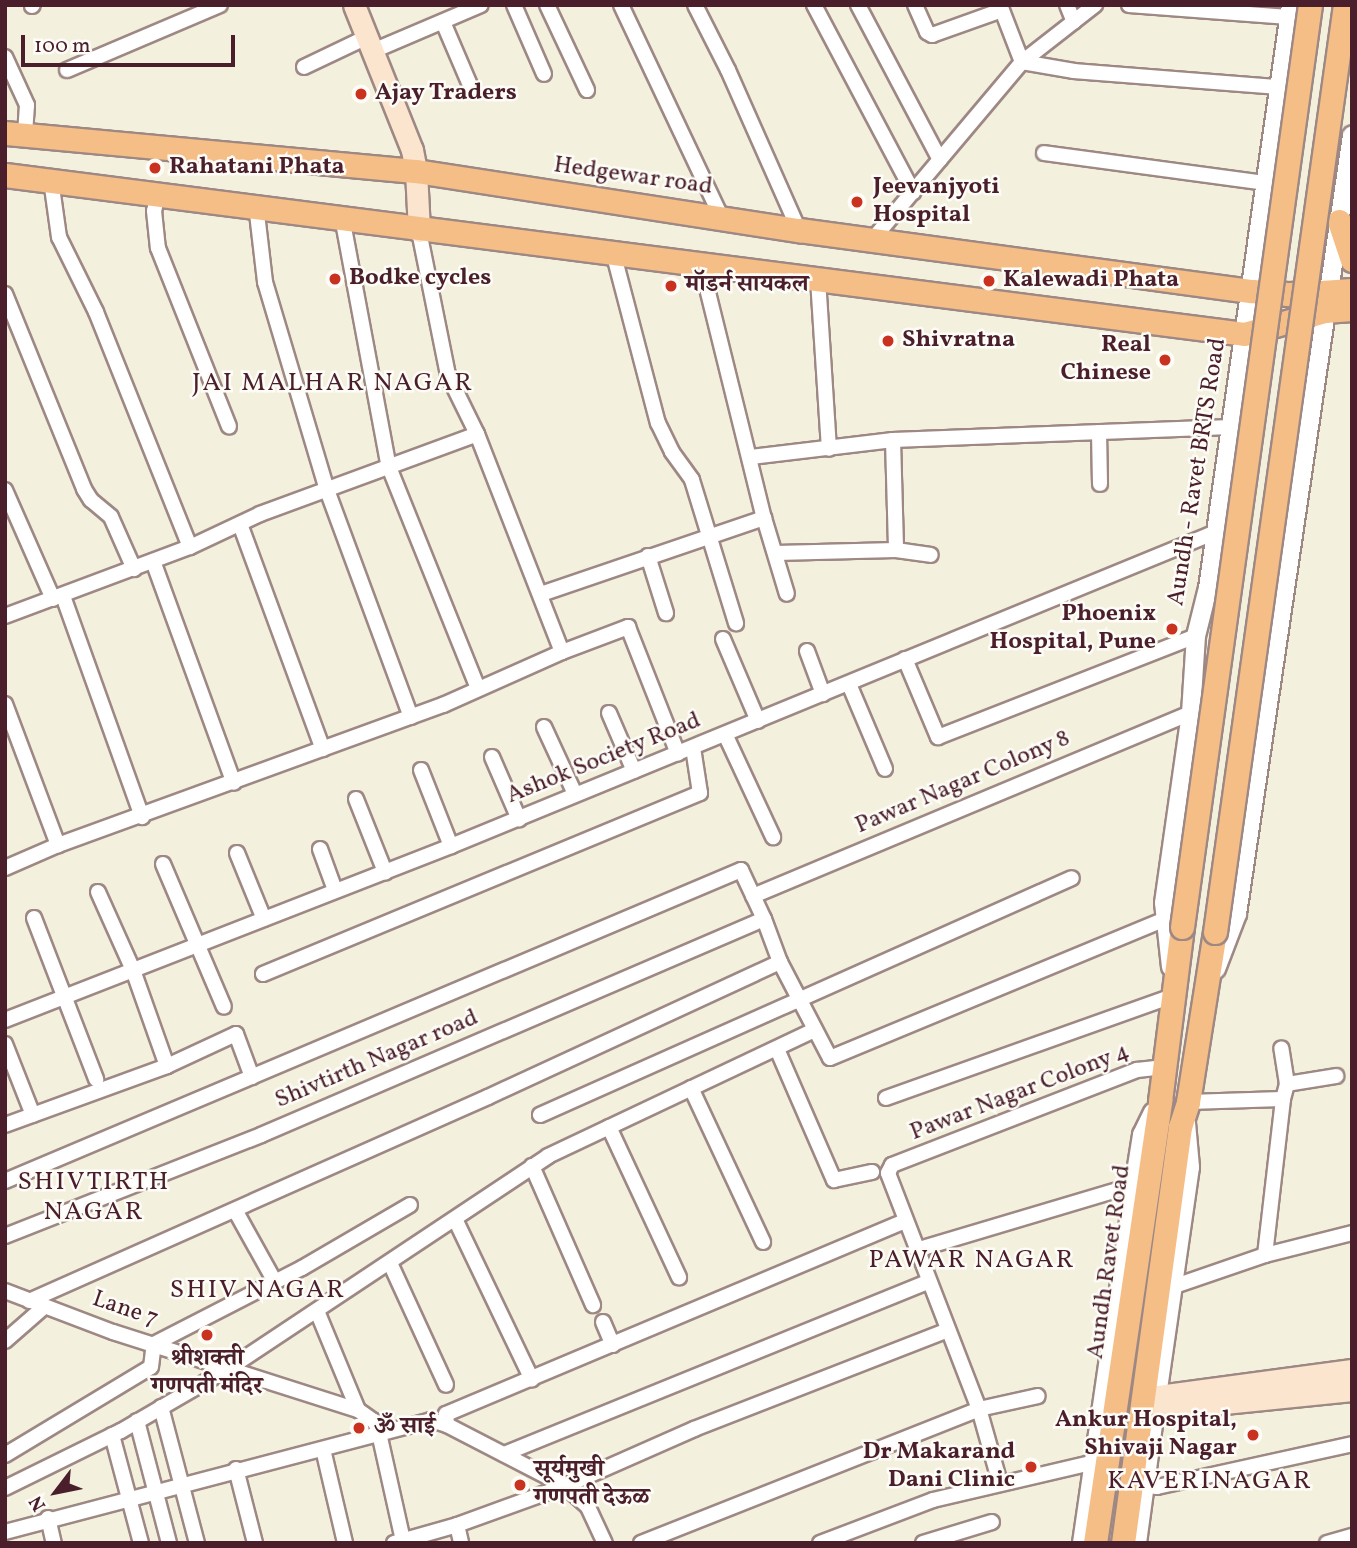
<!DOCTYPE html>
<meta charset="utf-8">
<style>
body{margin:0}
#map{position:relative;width:1357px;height:1548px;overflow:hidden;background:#f3f0dd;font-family:Vollkorn,"Noto Serif Devanagari",serif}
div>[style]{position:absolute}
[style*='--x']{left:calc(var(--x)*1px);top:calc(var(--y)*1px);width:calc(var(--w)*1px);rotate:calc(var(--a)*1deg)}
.roads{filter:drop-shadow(2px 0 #9e8884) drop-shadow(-2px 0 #9e8884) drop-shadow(0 2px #9e8884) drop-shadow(0 -2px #9e8884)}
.minor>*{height:14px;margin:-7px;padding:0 7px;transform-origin:7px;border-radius:7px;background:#fff}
.tertiary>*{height:18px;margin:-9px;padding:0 9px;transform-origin:9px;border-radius:9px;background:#fff}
.secondary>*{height:21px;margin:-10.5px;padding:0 10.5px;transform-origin:10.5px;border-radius:10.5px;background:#fbe5cf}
.primary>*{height:23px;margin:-11.5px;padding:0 11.5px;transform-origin:11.5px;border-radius:11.5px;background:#f6be87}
.bridges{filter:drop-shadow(2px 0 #9e8884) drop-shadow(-2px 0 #9e8884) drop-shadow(0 2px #9e8884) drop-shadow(0 -2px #9e8884)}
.primary-bridge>*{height:23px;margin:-11.5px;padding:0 11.5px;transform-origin:11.5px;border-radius:11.5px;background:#f6be87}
.dots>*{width:19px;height:19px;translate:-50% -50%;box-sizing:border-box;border:4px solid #fdfcf7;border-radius:50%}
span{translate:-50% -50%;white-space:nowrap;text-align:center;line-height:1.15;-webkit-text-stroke:5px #fdfcf7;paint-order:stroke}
.poi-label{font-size:24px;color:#4a1f2b;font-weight:700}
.left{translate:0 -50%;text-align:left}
.right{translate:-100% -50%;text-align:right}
.street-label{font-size:24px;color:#4a1f2b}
.neighbourhood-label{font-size:26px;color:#4a1f2b;letter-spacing:2px}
.frame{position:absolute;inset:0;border:7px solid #4a1f2b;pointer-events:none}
.north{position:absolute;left:21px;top:1457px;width:70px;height:70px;-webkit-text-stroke:5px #fdfcf7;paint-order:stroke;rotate:238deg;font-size:19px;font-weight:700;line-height:28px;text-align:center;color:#4a1f2b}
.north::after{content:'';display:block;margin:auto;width:24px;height:32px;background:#4a1f2b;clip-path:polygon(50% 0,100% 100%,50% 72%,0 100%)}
.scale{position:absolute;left:21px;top:35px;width:214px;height:32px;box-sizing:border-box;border:4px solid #4a1f2b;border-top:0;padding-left:9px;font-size:21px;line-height:24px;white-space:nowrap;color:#4a1f2b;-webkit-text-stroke:5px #fdfcf7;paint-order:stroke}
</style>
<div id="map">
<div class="roads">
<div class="minor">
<i style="--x:514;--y:5;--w:75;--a:66.5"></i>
<i style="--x:547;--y:5;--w:94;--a:64.8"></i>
<i style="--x:621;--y:5;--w:234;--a:64.7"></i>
<i style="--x:695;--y:5;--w:73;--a:63.1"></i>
<i style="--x:728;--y:70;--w:175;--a:66.1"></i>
<i style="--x:814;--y:5;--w:212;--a:62.1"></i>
<i style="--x:858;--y:5;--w:175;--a:62.1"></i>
<i style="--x:915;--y:5;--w:30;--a:66"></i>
<i style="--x:927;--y:32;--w:6;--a:31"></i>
<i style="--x:932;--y:35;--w:74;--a:-19.7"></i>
<i style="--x:1000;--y:5;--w:61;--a:68.9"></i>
<i style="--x:1022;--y:62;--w:53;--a:9.8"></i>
<i style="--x:1074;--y:71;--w:205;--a:4.5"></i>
<i style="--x:1067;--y:5;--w:18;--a:68"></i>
<i style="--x:1129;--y:5;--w:160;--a:4.3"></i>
<i style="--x:32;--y:6;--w:1;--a:-45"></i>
<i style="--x:443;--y:22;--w:69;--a:66.8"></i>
<i style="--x:373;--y:51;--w:117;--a:-23.1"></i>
<i style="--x:5;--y:57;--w:53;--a:65.4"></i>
<i style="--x:27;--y:105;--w:30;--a:94"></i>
<i style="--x:304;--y:67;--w:70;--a:-25.5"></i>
<i style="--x:67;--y:70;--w:166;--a:-23"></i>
<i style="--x:1044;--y:153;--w:223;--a:7.7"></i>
<i style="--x:51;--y:180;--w:58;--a:82"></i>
<i style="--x:59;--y:237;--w:84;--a:63.7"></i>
<i style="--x:96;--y:312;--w:253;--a:68.2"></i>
<i style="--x:158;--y:194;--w:17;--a:103"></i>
<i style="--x:154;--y:211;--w:37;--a:84"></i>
<i style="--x:158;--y:248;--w:192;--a:68.3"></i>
<i style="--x:256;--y:205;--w:78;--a:83.3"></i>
<i style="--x:265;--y:282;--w:217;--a:73.4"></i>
<i style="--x:327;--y:490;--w:242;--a:69.7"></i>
<i style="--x:342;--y:217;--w:254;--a:79.4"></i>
<i style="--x:389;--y:467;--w:238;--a:68.1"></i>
<i style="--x:873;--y:239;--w:231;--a:-49.9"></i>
<i style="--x:1022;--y:62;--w:93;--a:-38"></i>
<i style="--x:613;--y:252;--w:177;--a:75.3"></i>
<i style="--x:658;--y:423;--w:32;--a:64"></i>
<i style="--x:672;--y:452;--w:34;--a:54"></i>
<i style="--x:692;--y:480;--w:150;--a:72.9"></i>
<i style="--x:701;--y:264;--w:262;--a:76.1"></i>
<i style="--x:764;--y:518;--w:79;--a:73.2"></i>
<i style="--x:818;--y:279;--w:170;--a:86.3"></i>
<i style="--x:5;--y:294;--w:210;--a:67.9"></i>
<i style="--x:84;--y:489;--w:13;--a:58"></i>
<i style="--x:91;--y:500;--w:26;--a:40"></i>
<i style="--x:111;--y:517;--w:57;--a:66.1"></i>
<i style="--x:1099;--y:432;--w:52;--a:88.9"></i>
<i style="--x:893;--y:440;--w:110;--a:88.4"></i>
<i style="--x:751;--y:457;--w:143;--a:-6.8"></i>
<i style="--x:893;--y:440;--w:338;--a:-2.2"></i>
<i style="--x:5;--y:490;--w:119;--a:66.2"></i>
<i style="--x:240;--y:524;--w:240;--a:69.8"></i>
<i style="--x:776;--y:553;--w:120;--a:-1.4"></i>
<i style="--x:896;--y:550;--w:35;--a:8"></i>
<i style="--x:648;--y:556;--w:60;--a:72.5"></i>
<i style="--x:153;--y:561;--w:236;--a:70"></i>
<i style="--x:541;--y:594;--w:236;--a:-18.8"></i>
<i style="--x:63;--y:596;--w:235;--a:70.3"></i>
<i style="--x:5;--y:616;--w:197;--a:-20.5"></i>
<i style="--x:190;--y:547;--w:77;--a:-25.2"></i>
<i style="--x:260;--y:514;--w:231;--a:-20.2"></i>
<i style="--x:477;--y:434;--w:66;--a:-116.2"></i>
<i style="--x:448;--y:375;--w:147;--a:-101.4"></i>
<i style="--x:723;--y:639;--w:89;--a:66.9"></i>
<i style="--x:807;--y:651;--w:46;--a:69.6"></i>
<i style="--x:562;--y:652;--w:71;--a:-20.7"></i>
<i style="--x:628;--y:627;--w:136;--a:68.5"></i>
<i style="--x:905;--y:659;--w:85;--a:67.1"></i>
<i style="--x:938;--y:737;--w:277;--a:-21.4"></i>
<i style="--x:849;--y:684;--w:92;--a:67"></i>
<i style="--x:5;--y:704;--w:151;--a:69.4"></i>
<i style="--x:609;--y:713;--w:63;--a:66.7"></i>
<i style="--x:544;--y:727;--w:74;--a:65.2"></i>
<i style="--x:725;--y:734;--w:114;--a:65"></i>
<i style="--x:492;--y:757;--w:68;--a:66.5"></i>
<i style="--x:421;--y:770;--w:82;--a:68.5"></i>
<i style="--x:356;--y:799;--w:79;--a:68.3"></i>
<i style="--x:320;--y:849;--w:44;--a:69.9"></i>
<i style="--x:237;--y:853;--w:71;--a:67.8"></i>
<i style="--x:163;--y:864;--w:155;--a:66.9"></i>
<i style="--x:5;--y:868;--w:58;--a:-23.5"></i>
<i style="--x:58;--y:845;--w:410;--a:-20"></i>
<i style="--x:443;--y:705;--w:130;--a:-24"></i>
<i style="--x:562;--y:652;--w:234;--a:-111.3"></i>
<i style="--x:98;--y:892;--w:85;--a:65.8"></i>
<i style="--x:133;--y:970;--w:102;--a:70.5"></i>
<i style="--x:753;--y:896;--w:475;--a:-22.7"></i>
<i style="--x:34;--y:918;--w:173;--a:68.9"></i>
<i style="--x:780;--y:962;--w:108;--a:62.5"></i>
<i style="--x:830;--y:1058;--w:363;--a:-22.5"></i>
<i style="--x:263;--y:974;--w:473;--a:-22.5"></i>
<i style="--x:700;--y:793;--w:46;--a:-98.8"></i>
<i style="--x:5;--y:1020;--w:479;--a:-21.3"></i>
<i style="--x:451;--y:846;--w:827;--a:-22.32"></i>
<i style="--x:5;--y:1044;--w:76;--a:68.5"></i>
<i style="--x:777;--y:1049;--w:143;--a:66.5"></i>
<i style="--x:834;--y:1180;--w:39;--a:-12"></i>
<i style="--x:1287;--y:1084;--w:50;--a:-9.3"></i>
<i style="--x:691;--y:1088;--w:170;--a:64.9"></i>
<i style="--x:886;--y:1098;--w:304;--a:-19.6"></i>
<i style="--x:1188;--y:1102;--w:95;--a:-1.8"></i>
<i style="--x:540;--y:1115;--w:582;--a:-24.01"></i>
<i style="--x:5;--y:1125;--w:172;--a:-20"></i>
<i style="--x:167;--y:1066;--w:76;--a:-24.9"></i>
<i style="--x:236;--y:1034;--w:46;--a:69.6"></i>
<i style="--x:609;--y:1127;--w:166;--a:65"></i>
<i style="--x:532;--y:1166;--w:152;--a:66.3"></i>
<i style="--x:5;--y:1181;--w:799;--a:-22.91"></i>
<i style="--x:741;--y:870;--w:54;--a:64.9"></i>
<i style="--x:764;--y:919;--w:46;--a:69.6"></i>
<i style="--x:780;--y:962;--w:322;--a:155.2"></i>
<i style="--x:488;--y:1097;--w:502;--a:156.04"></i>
<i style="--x:235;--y:1210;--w:82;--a:60.9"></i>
<i style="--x:455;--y:1219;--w:178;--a:64.4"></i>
<i style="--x:5;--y:1236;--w:275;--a:-21.5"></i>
<i style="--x:261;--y:1135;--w:547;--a:-23.24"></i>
<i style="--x:916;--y:1250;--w:227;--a:-16.6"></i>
<i style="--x:1265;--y:1255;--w:157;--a:-83.4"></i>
<i style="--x:1283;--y:1099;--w:16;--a:-75"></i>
<i style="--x:1287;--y:1084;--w:36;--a:-99"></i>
<i style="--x:390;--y:1263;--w:134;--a:65.3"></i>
<i style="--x:1172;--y:1287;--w:98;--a:-19"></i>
<i style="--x:1265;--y:1255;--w:90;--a:-14.2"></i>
<i style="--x:5;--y:1291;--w:116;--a:20.8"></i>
<i style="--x:113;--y:1332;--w:257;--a:17.7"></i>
<i style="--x:358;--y:1410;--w:19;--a:35"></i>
<i style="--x:374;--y:1421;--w:13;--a:63"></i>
<i style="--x:317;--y:1311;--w:107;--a:67.5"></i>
<i style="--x:603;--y:1322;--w:25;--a:67"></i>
<i style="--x:5;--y:1341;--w:52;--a:-41.1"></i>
<i style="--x:161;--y:1407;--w:141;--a:75.2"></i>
<i style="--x:137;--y:1421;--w:126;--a:75.3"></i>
<i style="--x:447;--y:1425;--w:133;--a:27.3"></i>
<i style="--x:565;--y:1486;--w:31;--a:42"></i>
<i style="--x:588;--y:1507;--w:40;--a:65"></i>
<i style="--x:379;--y:1433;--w:110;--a:77.4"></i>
<i style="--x:112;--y:1435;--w:112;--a:75"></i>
<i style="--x:323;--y:1449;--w:97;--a:76.8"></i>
<i style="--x:504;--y:1454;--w:458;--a:-22.1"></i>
<i style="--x:5;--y:1455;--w:170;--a:-31.1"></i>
<i style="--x:151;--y:1367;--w:23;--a:-83"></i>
<i style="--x:154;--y:1344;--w:166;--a:-27.2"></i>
<i style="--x:302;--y:1268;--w:125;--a:-30.3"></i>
<i style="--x:236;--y:1469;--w:76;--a:75.6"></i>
<i style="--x:1000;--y:1483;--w:77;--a:-105.8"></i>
<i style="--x:979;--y:1409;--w:253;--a:-111.1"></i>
<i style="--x:888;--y:1173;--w:9;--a:-63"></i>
<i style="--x:892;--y:1165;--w:263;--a:-21.2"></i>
<i style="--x:1137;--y:1070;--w:28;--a:-6"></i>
<i style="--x:1144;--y:1485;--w:13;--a:9"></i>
<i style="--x:1157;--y:1487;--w:200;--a:-12.4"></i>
<i style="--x:5;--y:1488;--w:129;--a:-26.2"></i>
<i style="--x:121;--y:1431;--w:127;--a:-30.2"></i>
<i style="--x:231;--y:1367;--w:381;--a:-33.6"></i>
<i style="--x:548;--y:1156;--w:295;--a:-25.3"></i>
<i style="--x:48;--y:1518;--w:26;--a:77"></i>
<i style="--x:457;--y:1525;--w:18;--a:77"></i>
<i style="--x:5;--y:1532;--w:440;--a:-14.7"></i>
<i style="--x:431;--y:1420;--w:17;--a:17"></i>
<i style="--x:447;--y:1425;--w:11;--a:-95"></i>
<i style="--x:446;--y:1414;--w:498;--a:-22.8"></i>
<i style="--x:394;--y:1543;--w:66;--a:-15.9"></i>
<i style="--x:457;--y:1525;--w:115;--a:-19.9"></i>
<i style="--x:565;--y:1486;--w:141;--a:-23.8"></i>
<i style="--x:694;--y:1429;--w:270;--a:-21.3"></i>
<i style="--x:641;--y:1543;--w:364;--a:-21.6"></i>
<i style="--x:979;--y:1409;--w:60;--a:-12.4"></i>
<i style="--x:820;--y:1543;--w:121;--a:-20.8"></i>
<i style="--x:933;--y:1500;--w:166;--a:-13.2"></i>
<i style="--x:923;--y:1543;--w:72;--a:-16.9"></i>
<i style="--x:1327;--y:1543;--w:26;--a:-16"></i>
</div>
<div class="tertiary">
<i style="--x:1171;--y:967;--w:64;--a:-96.2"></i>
<i style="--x:1164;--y:903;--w:192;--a:-81.9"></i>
<i style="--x:1191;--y:713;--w:77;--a:-86.3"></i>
<i style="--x:1196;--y:636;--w:49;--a:-76"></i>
<i style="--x:1208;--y:588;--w:589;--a:-81.9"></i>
<i style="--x:1216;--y:969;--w:59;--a:-69.1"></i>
<i style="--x:1237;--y:914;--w:787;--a:-81.6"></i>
<i style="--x:1151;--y:1395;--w:6;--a:9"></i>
<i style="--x:1157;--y:1396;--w:231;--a:-81.8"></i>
<i style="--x:1190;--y:1167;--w:44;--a:-95.2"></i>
<i style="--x:1082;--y:1543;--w:362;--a:-81.7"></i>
<i style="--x:1134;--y:1185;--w:51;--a:-80.9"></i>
<i style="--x:1142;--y:1135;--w:25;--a:-64"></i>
<i style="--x:1137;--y:1543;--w:134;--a:-82.3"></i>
<i style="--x:1155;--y:1410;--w:6;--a:-171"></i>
</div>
<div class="secondary">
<i style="--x:354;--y:5;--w:156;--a:68.2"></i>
<i style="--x:412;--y:150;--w:21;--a:79"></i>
<i style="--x:416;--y:171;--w:60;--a:87.1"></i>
<i style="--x:1352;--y:1370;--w:197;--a:172.4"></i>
<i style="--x:1157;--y:1396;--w:14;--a:98"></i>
<i style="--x:1155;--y:1410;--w:198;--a:-5.8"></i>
</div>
<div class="primary">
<i style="--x:5;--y:133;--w:413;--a:5.3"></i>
<i style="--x:416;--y:171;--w:388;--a:8.8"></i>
<i style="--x:799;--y:230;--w:457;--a:7.7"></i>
<i style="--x:1252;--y:291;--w:38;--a:5"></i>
<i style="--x:1290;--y:294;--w:62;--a:-3.7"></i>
<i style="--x:5;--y:175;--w:1249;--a:7.31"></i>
<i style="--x:1244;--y:334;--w:84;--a:-15.9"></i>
<i style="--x:1325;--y:311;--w:27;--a:-4"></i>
<i style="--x:1339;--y:221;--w:41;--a:71.6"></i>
<i style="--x:1095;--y:1543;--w:447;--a:-81.6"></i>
<i style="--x:1160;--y:1101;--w:175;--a:-82.8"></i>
<i style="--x:1123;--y:1543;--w:420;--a:-82.2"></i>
<i style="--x:1180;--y:1127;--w:26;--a:-72"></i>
<i style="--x:1188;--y:1102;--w:172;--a:-81"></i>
</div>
</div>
<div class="bridges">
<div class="primary-bridge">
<i style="--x:1182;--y:927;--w:931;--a:-82.1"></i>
<i style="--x:1215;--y:932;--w:936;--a:-82.02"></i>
</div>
</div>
<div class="dots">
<i style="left:361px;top:94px;background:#c8321e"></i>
<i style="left:155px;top:168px;background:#c8321e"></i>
<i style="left:857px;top:202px;background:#c8321e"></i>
<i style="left:335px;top:279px;background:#c8321e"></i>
<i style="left:989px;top:281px;background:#c8321e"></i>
<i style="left:671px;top:286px;background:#c8321e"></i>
<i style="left:888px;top:341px;background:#c8321e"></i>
<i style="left:1165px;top:360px;background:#c8321e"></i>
<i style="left:1172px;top:629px;background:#c8321e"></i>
<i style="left:207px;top:1335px;background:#c8321e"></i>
<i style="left:359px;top:1428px;background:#c8321e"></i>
<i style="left:1253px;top:1435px;background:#c8321e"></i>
<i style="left:1031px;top:1467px;background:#c8321e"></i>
<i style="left:520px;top:1485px;background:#c8321e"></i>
</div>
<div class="poi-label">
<span class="left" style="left:375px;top:94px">Ajay Traders</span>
<span class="left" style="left:169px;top:168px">Rahatani Phata</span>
<span class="left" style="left:873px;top:202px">Jeevanjyoti<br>Hospital</span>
<span class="left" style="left:349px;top:279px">Bodke cycles</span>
<span class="left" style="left:1003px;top:281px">Kalewadi Phata</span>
<span class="left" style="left:685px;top:286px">मॉडर्न सायकल</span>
<span class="left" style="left:902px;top:341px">Shivratna</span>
<span class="right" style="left:1151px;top:360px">Real<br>Chinese</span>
<span class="right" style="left:1156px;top:629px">Phoenix<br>Hospital, Pune</span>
<span style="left:207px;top:1374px">श्रीशक्ती<br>गणपती मंदिर</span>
<span class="right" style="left:1237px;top:1435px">Ankur Hospital,<br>Shivaji Nagar</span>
<span class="left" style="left:373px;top:1428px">ॐ साई</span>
<span class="right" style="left:1015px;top:1467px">Dr Makarand<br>Dani Clinic</span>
<span class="left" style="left:534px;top:1485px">सूर्यमुखी<br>गणपती देऊळ</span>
</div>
<div class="street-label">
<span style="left:633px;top:177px;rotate:8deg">Hedgewar road</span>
<span style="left:1198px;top:472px;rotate:-81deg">Aundh - Ravet BRTS Road</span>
<span style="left:604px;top:759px;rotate:-22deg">Ashok Society Road</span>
<span style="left:963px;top:783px;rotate:-23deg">Pawar Nagar Colony 8</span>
<span style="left:377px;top:1060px;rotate:-23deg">Shivtirth Nagar road</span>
<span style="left:1020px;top:1093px;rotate:-21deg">Pawar Nagar Colony 4</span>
<span style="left:1110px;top:1262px;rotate:-82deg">Aundh Ravet Road</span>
<span style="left:125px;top:1310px;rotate:19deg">Lane 7</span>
</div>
<div class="neighbourhood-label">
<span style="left:333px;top:384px">JAI MALHAR NAGAR</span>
<span style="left:94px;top:1198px">SHIVTIRTH<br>NAGAR</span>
<span style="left:972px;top:1261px">PAWAR NAGAR</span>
<span style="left:258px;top:1291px">SHIV NAGAR</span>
<span style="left:1210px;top:1482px">KAVERINAGAR</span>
</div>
<div class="frame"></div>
<div class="north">N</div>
<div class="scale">100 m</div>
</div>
